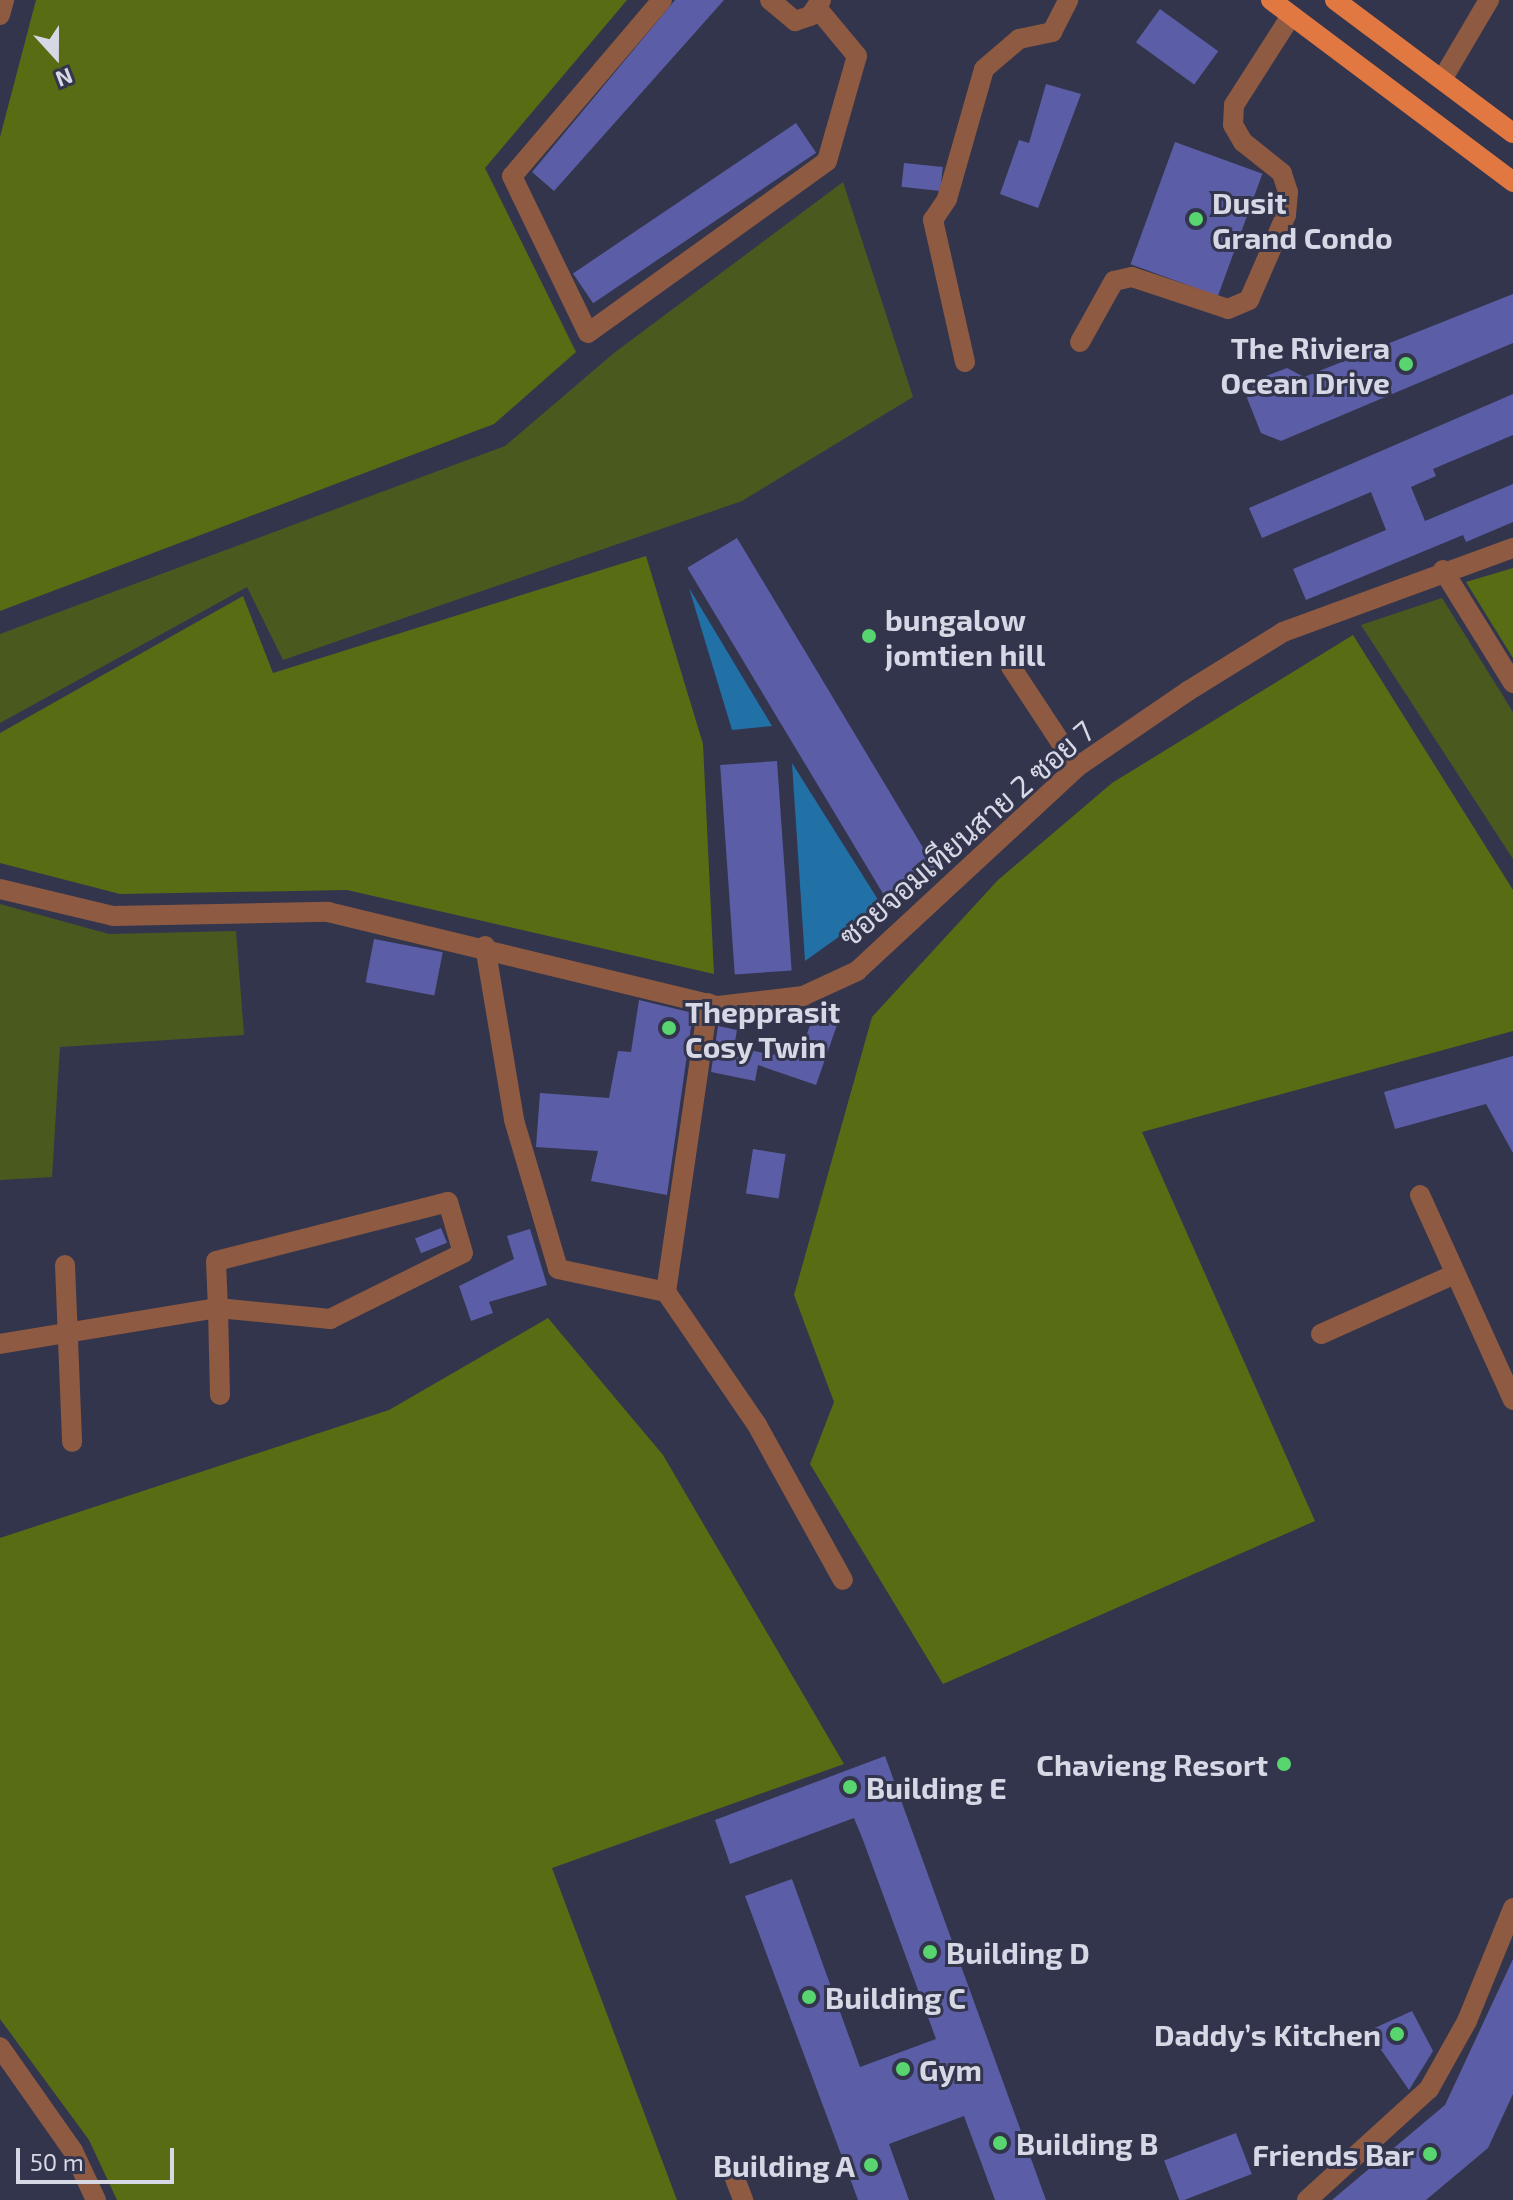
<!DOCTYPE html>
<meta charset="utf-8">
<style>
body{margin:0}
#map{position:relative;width:1513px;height:2200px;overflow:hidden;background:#33354c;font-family:"Exo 2",Sarabun,sans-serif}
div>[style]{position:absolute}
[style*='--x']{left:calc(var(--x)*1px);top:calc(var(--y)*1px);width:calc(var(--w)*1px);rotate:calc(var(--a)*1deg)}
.green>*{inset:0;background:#4a5a1e}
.forest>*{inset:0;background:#586c14}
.water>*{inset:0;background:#2170a6}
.building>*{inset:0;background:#5b5ea6;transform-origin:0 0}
.minor>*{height:20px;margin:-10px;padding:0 10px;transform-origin:10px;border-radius:10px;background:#8e5a42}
.major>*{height:20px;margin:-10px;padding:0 10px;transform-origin:10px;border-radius:10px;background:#e17842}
.dots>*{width:22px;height:22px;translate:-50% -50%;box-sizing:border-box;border:4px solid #33354c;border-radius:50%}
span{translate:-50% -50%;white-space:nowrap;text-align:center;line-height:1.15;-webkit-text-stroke:6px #33354c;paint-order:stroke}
.poi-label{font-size:30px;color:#d6d8e6;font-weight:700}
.left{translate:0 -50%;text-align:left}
.right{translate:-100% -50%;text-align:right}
.street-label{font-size:30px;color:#d6d8e6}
.north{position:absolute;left:16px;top:16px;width:80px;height:80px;-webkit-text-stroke:6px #33354c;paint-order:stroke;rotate:159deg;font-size:22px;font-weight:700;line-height:32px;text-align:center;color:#d6d8e6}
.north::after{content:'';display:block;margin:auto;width:28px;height:36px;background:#d6d8e6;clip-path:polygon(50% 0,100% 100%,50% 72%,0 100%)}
.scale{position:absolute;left:16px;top:2148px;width:158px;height:36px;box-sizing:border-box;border:4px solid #d6d8e6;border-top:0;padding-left:10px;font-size:24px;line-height:28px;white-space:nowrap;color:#d6d8e6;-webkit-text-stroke:6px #33354c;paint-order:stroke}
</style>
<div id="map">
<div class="green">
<i style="clip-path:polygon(843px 182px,913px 397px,742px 501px,283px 660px,247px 587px,0 723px,0 634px,505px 446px,614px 353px)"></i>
<i style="clip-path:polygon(1442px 598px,1513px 712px,1513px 859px,1361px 625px)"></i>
<i style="clip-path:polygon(0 904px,109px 934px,236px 931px,244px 1035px,60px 1047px,52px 1177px,0 1180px)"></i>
</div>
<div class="forest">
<i style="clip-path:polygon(36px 0,627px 0,485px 168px,576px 352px,494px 424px,0 611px,0 137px)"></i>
<i style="clip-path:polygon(646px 556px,703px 744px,714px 974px,347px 890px,120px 894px,0 863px,0 733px,243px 596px,273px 673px)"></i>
<i style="clip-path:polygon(1513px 568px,1513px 658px,1466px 582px)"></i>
<i style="clip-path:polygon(1353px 635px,1513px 890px,1513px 1031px,1142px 1132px,1315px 1521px,943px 1684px,810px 1464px,834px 1402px,794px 1295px,872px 1017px,998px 880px,1112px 783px)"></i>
<i style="clip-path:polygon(548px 1318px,663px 1455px,844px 1764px,552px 1868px,677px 2200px,117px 2200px,89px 2140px,0 2019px,0 1538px,389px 1410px)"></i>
</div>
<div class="water">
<i style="clip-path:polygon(689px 588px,772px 726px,732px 730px)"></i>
<i style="clip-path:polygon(792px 763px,882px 906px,805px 961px)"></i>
</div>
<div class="building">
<i style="clip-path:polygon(675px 0,724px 0,554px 191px,532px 172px)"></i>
<i style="left:1160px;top:9px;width:72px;height:41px;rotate:36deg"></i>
<i style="clip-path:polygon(1046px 84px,1081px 94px,1038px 208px,1000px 194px,1019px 140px,1029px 143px)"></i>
<i style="left:796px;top:123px;width:36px;height:269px;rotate:56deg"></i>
<i style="left:1175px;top:142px;width:93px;height:130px;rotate:20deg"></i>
<i style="left:904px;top:163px;width:39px;height:24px;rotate:6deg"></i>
<i style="clip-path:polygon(1513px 294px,1513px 343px,1281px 441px,1261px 433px,1247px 398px,1256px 380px,1287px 368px,1304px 377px)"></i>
<i style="clip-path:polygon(1513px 394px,1513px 435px,1433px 469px,1436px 476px,1411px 487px,1425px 521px,1513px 484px,1513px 522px,1466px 542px,1463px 535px,1306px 600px,1293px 569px,1386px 530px,1371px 492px,1262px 538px,1249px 508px)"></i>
<i style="left:737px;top:538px;width:387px;height:58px;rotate:59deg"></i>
<i style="left:777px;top:761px;width:210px;height:57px;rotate:86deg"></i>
<i style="left:374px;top:939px;width:70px;height:44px;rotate:11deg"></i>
<i style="clip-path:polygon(639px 1000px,693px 1013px,667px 1195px,591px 1181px,598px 1151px,536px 1147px,540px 1093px,609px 1098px,618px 1051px,631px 1052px)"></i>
<i style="clip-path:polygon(813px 1017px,837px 1025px,816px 1085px,758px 1065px,755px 1081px,711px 1072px,718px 1026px,737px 1030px,734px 1047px,774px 1055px,778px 1045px,800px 1053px)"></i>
<i style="clip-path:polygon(1513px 1056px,1513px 1153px,1486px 1104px,1395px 1129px,1384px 1092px)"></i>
<i style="left:753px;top:1149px;width:33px;height:45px;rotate:9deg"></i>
<i style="left:441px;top:1228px;width:16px;height:28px;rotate:68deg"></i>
<i style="clip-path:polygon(530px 1229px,547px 1285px,489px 1302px,493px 1313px,471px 1321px,459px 1286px,514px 1259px,507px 1236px)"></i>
<i style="clip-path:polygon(885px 1756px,998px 2068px,1046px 2200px,995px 2200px,964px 2116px,889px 2144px,909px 2200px,858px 2200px,745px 1896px,792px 1879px,860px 2067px,936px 2039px,863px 1840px,854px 1818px,730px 1864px,715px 1820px)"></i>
<i style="clip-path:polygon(1513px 1959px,1513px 2094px,1488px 2148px,1426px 2200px,1332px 2200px,1445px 2105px)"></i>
<i style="clip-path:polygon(1412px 2011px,1433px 2051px,1409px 2090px,1368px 2031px)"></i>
<i style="left:1236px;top:2133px;width:44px;height:77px;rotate:69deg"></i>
</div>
<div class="minor">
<i style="--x:662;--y:0;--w:231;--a:130.4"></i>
<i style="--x:512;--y:176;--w:174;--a:64.2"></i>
<i style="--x:588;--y:333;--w:294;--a:-35.7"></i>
<i style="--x:827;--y:161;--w:109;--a:-74.1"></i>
<i style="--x:857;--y:56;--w:61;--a:-129.7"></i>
<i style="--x:770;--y:0;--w:33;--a:40"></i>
<i style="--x:795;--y:21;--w:16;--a:-18"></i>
<i style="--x:810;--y:16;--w:19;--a:-55"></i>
<i style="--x:0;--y:15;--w:16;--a:-75"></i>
<i style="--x:1443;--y:78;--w:91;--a:-59.5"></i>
<i style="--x:1080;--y:342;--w:70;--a:-60.9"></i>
<i style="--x:1114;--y:281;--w:18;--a:-13"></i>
<i style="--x:1132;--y:277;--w:101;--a:18.4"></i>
<i style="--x:1228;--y:309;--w:23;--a:-23"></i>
<i style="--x:1249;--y:300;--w:93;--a:-66.5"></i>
<i style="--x:1286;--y:215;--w:23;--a:-85"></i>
<i style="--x:1288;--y:192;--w:20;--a:-108"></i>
<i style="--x:1282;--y:173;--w:50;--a:-141.5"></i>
<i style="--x:1243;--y:142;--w:20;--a:-120"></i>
<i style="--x:1233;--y:125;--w:20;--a:-87"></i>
<i style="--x:1234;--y:105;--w:106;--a:-57.4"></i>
<i style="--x:965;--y:362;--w:146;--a:-102.7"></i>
<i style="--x:933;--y:220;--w:25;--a:-56"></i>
<i style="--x:947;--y:199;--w:135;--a:-74.1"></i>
<i style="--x:984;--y:69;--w:46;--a:-40.6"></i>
<i style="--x:1019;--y:39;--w:34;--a:-12"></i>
<i style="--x:1052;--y:32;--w:36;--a:-63"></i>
<i style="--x:1443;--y:570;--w:133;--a:58.2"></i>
<i style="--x:1011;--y:667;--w:120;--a:56.6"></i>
<i style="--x:0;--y:889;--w:116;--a:13.4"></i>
<i style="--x:113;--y:916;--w:215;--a:-1.1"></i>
<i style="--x:328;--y:912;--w:401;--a:13.6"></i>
<i style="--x:718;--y:1006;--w:86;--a:-6.7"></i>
<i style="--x:803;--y:996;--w:60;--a:-24.8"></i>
<i style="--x:857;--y:971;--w:300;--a:-42.8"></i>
<i style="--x:1077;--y:767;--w:135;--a:-34.4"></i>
<i style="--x:1188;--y:691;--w:112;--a:-31.8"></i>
<i style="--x:1283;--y:632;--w:245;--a:-20.1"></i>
<i style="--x:485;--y:946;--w:176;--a:80.5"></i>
<i style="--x:514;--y:1120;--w:155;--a:73.5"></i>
<i style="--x:558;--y:1269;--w:110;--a:12"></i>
<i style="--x:666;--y:1292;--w:161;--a:55.6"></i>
<i style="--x:757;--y:1425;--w:177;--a:61"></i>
<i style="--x:1420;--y:1195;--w:225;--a:65.6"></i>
<i style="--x:65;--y:1265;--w:177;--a:87.7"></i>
<i style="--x:666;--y:1292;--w:292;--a:-81.7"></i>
<i style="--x:1321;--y:1334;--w:147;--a:-24.1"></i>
<i style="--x:0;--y:1344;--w:221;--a:-9.4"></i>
<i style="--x:218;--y:1308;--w:113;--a:5.6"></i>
<i style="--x:330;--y:1319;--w:148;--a:-26.4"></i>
<i style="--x:463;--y:1253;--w:53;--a:-106.4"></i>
<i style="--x:448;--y:1202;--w:239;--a:165.7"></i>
<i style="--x:216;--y:1261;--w:47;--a:87.6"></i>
<i style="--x:218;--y:1308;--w:87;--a:88.7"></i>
<i style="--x:0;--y:2047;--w:127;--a:54.9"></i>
<i style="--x:73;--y:2151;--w:54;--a:64.9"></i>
<i style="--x:734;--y:2176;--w:26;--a:69"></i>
<i style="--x:1307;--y:2200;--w:165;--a:-42.3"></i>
<i style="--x:1429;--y:2089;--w:78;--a:-60.8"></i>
<i style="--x:1467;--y:2021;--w:122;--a:-67.8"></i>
</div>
<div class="major">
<i style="--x:1271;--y:0;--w:303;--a:36.9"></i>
<i style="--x:1335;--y:0;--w:222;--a:36.8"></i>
</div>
<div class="dots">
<i style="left:1196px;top:219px;background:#59d56f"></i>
<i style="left:1406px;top:364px;background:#59d56f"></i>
<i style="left:869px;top:636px;background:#59d56f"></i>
<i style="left:669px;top:1028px;background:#59d56f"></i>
<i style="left:1284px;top:1764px;background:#59d56f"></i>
<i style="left:850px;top:1787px;background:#59d56f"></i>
<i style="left:930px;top:1952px;background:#59d56f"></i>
<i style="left:809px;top:1997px;background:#59d56f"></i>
<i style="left:1397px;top:2034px;background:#59d56f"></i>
<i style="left:903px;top:2069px;background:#59d56f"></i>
<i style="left:1000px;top:2143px;background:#59d56f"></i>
<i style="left:1430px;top:2154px;background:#59d56f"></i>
<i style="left:871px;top:2165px;background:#59d56f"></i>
</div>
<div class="poi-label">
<span class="left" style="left:1212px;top:219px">Dusit<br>Grand Condo</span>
<span class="right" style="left:1390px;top:364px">The Riviera<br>Ocean Drive</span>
<span class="left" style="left:885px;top:636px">bungalow<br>jomtien hill</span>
<span class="left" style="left:685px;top:1028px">Thepprasit<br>Cosy Twin</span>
<span class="right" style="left:1268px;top:1764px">Chavieng Resort</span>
<span class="left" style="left:866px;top:1787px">Building E</span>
<span class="left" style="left:946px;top:1952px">Building D</span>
<span class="left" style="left:825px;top:1997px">Building C</span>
<span class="right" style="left:1381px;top:2034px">Daddy’s Kitchen</span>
<span class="left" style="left:919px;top:2069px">Gym</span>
<span class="left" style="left:1016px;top:2143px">Building B</span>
<span class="right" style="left:1414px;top:2154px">Friends Bar</span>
<span class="right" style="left:855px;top:2165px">Building A</span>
</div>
<div class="street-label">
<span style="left:966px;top:833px;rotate:-41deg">ซอยจอมเทียนสาย 2 ซอย 7</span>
</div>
<div class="north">N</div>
<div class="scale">50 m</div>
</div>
